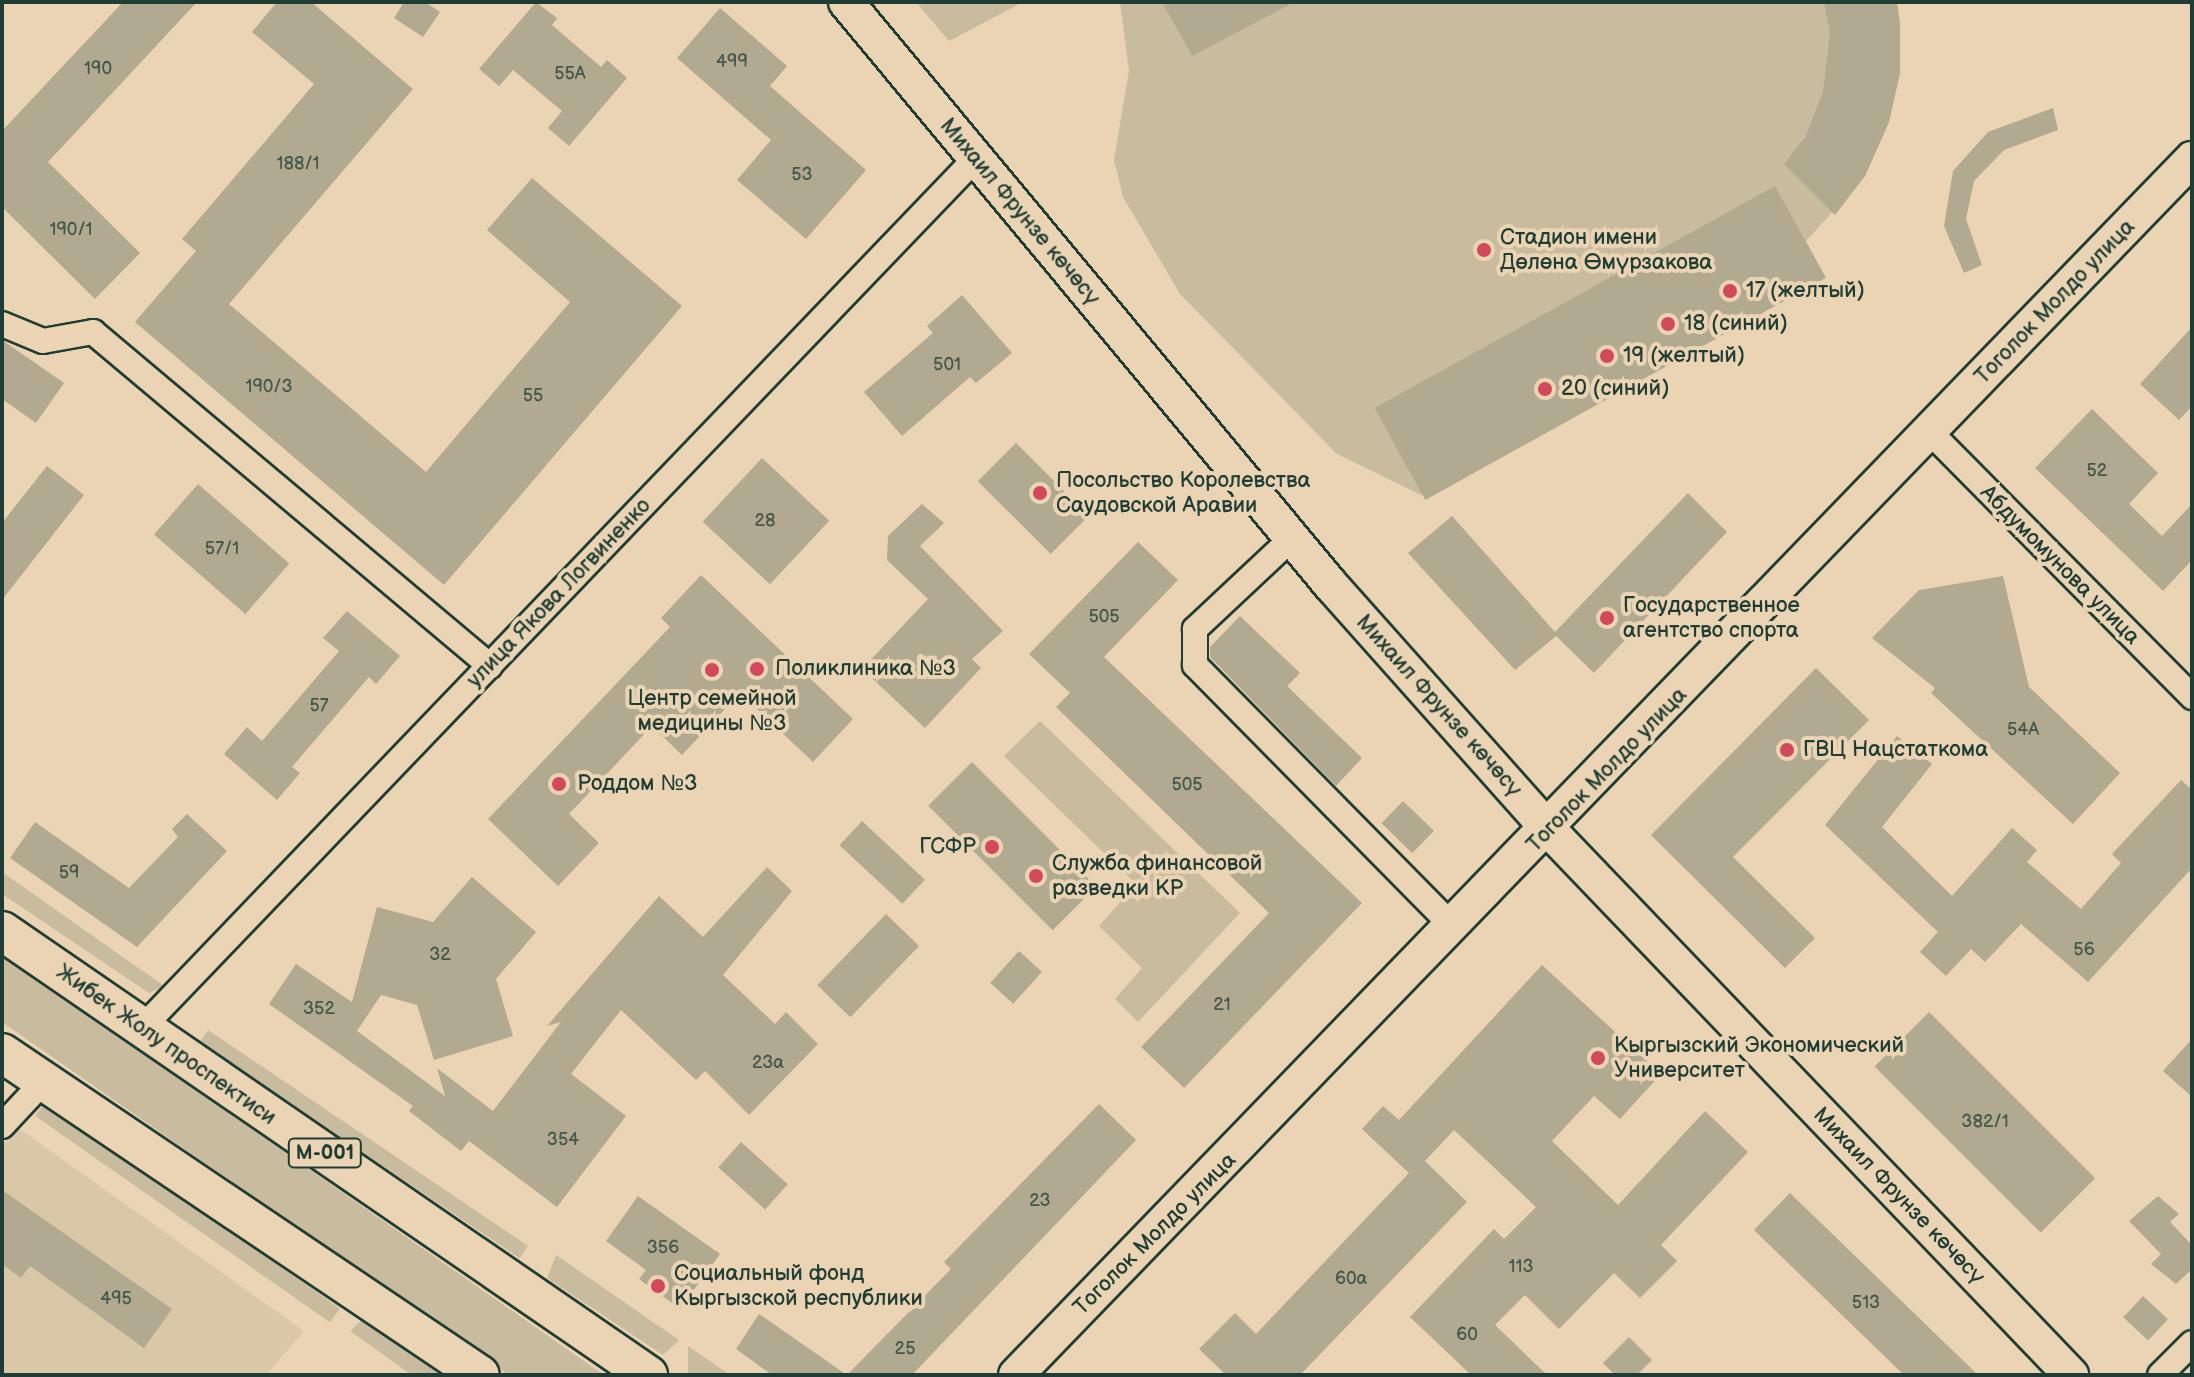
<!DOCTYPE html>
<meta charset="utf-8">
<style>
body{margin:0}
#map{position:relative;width:2194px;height:1377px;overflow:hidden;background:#ead4b3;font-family:"Balsamiq Sans",sans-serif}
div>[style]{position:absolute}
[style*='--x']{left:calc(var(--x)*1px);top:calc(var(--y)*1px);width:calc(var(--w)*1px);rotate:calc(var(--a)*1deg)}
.built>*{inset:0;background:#d9c7a8}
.green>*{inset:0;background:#c9bb9e;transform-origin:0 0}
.building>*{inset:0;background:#b2aa90;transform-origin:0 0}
.roads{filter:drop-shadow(2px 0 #1f3d34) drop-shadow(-2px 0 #1f3d34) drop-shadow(0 2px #1f3d34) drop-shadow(0 -2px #1f3d34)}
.minor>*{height:24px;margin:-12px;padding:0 12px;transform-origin:12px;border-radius:12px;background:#ead4b3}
.secondary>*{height:34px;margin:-17px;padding:0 17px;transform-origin:17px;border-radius:17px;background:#ead4b3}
.primary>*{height:38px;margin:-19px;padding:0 19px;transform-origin:19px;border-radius:19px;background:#ead4b3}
.dots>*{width:22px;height:22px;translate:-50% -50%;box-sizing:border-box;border:4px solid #ead4b3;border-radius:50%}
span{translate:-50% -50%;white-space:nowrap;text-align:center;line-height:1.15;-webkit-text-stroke:8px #ead4b3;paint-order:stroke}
.number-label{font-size:18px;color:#44584b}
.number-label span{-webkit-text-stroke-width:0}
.shield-label span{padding:2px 6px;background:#ead4b3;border:2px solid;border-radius:6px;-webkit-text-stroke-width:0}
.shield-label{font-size:20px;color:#1f3d34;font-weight:700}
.street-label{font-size:22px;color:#1f3d34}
.poi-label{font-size:22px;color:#1f3d34}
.left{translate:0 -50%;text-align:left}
.right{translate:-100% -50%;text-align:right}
.frame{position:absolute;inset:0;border:4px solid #1f3d34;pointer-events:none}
</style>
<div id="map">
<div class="built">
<i style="clip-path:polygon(18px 1128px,304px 1331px,266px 1375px,2px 1375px,2px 1146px)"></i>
</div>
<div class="green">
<i style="clip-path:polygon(916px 2px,1023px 2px,949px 41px)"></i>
<i style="clip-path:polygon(1120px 2px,1897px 2px,1900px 73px,1889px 122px,1865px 176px,1806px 241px,1825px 278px,1421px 495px,1337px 454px,1180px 294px,1123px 197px,1114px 160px,1129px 71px)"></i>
<i style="clip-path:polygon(1040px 721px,1240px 913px,1138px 1022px,1115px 999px,1142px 968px,1099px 926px,1136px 884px,1004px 756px)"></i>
<i style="clip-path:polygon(2px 872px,164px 986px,149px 993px,2px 894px)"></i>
<i style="clip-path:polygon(2px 955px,604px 1375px,509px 1375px,2px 1022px)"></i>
<i style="left:208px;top:1030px;width:386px;height:15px;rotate:34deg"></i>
<i style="left:45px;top:1102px;width:360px;height:17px;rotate:35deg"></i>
<i style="clip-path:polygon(556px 1255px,679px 1340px,663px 1355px,547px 1278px)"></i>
<i style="clip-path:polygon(362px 1320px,441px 1375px,412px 1375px,350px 1331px)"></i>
<i style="clip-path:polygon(688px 1346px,730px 1375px,688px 1375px)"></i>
</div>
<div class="building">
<i style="clip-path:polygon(123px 2px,197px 2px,48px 162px,140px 253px,95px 299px,2px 207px,2px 131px)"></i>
<i style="clip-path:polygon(277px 2px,311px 2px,413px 89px,229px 304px,426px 472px,570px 302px,487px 230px,532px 178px,682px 306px,444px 585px,135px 322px,196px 251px,182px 239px,314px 84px,252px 32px)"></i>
<i style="clip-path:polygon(404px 2px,425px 2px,440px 12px,423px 37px,394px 18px)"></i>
<i style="clip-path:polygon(536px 2px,557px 18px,552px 25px,601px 67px,607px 60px,627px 78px,569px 146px,548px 128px,562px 111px,513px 70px,499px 86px,479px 69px)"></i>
<i style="clip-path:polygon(1162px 2px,1295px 2px,1192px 56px)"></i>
<i style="clip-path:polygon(1824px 2px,1897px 2px,1900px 23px,1900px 73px,1889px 122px,1865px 176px,1835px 215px,1784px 164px,1806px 136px,1823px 91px,1830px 33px)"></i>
<i style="clip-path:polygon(720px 8px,787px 66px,770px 86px,866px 170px,806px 239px,737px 180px,771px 140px,677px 58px)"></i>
<i style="clip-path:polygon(2053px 108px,2058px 130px,2004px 150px,1974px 181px,1966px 219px,1982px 265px,1964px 273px,1944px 226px,1953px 171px,1988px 132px)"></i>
<i style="left:1775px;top:186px;width:105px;height:458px;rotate:61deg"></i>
<i style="clip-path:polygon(962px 295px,1012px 353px,976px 383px,970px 377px,902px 436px,864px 392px,933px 333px,927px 326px)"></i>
<i style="clip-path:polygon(2192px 327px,2192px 406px,2179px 420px,2140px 384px)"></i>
<i style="clip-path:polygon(2px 340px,64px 383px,36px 423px,2px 399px)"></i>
<i style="clip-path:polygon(2092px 409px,2158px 473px,2129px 504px,2162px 536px,2192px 504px,2192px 560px,2163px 591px,2035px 468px)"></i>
<i style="left:1016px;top:443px;width:103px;height:54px;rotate:45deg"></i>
<i style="left:762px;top:458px;width:92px;height:87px;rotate:43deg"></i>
<i style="clip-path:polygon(47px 466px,84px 495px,2px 600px,2px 523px)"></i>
<i style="left:198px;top:484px;width:121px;height:67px;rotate:41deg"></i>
<i style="clip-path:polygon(1688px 493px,1727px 532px,1594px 673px,1556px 636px,1515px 670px,1408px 553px,1452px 516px,1555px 632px)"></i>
<i style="clip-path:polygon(922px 504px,944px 523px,920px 546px,1003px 631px,972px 659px,981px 668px,925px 728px,862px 669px,928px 599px,887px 560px,888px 536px)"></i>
<i style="clip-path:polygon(1138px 542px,1178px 580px,1104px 657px,1362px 903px,1184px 1088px,1141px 1047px,1269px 913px,1056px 707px,1070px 693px,1029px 654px)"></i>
<i style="clip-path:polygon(701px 575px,853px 719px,813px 762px,740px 693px,682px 755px,652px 726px,569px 814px,599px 843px,558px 886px,488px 819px,670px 627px,661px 618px)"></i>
<i style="clip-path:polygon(2003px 576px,2029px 687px,2120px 773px,2073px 824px,1931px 693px,1935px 688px,1872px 638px,1919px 590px)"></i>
<i style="clip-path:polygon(347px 611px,400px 656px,376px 684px,369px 677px,292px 767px,300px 773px,277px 800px,224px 754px,247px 727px,262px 741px,339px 651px,323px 638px)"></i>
<i style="clip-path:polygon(1240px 616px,1300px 673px,1287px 686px,1362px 758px,1336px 786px,1210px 657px,1210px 647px)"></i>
<i style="clip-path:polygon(1816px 668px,1869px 720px,1733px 857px,1815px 938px,1785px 968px,1651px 835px)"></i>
<i style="clip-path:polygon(1897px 736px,1932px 764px,1882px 827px,1952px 896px,2012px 828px,2037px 850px,2027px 862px,2081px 909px,2121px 863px,2112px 854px,2181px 780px,2192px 790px,2192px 868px,2088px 982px,2021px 924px,1985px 962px,1971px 949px,1946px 976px,1920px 952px,1938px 932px,1825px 825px)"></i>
<i style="left:972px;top:762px;width:176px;height:62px;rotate:45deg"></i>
<i style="left:1403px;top:801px;width:43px;height:31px;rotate:44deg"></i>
<i style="clip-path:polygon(187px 814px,227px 851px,137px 947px,10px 858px,35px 822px,129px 888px,178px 837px,172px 829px)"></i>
<i style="left:862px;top:821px;width:86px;height:33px;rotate:43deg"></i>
<i style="clip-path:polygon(767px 867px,792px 891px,723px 975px,775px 1024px,786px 1012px,818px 1044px,749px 1115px,705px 1071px,696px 1080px,621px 1010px,571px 1074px,626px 1116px,557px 1207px,469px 1141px,461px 1151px,409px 1111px,413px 1106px,269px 1004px,296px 964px,352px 1002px,377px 907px,433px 922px,472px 877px,536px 932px,496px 979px,513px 1036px,434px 1060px,417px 1005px,381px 995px,357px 1031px,445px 1096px,437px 1068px,493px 1111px,561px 1022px,547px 1026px,659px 896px,703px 937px)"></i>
<i style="left:886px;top:914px;width:46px;height:99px;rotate:44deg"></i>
<i style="left:1019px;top:951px;width:31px;height:43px;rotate:42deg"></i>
<i style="clip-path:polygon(1542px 965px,1661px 1074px,1620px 1119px,1594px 1096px,1552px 1141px,1618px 1205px,1705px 1111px,1748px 1152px,1661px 1245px,1677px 1261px,1640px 1298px,1614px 1273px,1559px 1329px,1525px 1295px,1495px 1325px,1547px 1375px,1471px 1375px,1410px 1317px,1494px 1229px,1504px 1239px,1536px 1207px,1454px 1130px,1425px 1161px,1467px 1202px,1300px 1375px,1226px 1375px,1199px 1349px,1235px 1313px,1256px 1334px,1409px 1173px,1362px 1129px,1383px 1106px,1399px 1120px)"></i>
<i style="left:1929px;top:1012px;width:235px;height:77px;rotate:45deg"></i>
<i style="clip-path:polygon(2192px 1039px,2192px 1097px,2163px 1071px)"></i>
<i style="clip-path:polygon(1099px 1104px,1136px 1140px,912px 1375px,847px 1375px,951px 1269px,944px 1262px)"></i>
<i style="left:741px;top:1142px;width:63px;height:34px;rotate:42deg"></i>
<i style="clip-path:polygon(2px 1190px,172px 1309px,144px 1348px,30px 1266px,21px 1278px,2px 1264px)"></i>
<i style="clip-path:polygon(1790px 1193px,1978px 1375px,1904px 1375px,1754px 1230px)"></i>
<i style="clip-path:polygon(638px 1196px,720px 1254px,680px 1309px,639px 1279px,646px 1270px,606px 1241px)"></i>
<i style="clip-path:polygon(2158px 1196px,2179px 1214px,2170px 1222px,2192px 1245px,2192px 1269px,2176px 1284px,2151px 1264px,2161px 1254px,2129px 1221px)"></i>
<i style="left:2143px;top:1296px;width:34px;height:29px;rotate:43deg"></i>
<i style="clip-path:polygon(759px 1314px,847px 1375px,772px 1375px,736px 1349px)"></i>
<i style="clip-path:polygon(1629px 1337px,1652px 1360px,1637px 1375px,1615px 1375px,1603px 1363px)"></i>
</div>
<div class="roads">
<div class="minor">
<i style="--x:2;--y:324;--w:44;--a:22.5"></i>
<i style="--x:43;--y:341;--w:51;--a:-10.2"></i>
<i style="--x:93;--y:332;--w:519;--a:40.07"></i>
<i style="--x:1930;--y:432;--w:373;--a:45.3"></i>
<i style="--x:1291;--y:539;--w:132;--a:136.8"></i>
<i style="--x:1195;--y:629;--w:36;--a:90"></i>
<i style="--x:1195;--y:665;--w:369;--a:45.4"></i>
<i style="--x:142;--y:1028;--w:1205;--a:-46.21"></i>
<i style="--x:2;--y:1126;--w:60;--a:-47"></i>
<i style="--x:2160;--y:1375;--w:45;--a:-45"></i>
</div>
<div class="secondary">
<i style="--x:846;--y:2;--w:757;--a:50.25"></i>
<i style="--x:1330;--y:584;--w:329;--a:48.3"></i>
<i style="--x:1549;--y:830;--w:755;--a:46.23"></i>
<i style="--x:1016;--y:1375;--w:1692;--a:-45.96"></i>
</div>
<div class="primary">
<i style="--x:2;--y:931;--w:784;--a:34.5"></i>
<i style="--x:2;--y:1053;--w:576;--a:33.97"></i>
</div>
</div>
<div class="dots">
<i style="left:1484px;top:250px;background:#d1495b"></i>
<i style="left:1730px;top:291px;background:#d1495b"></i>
<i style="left:1668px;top:324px;background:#d1495b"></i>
<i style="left:1607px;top:356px;background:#d1495b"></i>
<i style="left:1545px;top:389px;background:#d1495b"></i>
<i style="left:1040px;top:493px;background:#d1495b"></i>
<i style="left:1607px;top:618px;background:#d1495b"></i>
<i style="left:757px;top:669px;background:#d1495b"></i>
<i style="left:712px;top:670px;background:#d1495b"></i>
<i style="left:1787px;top:750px;background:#d1495b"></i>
<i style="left:559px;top:784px;background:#d1495b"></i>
<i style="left:992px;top:847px;background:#d1495b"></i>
<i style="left:1036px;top:876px;background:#d1495b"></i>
<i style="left:1598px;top:1058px;background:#d1495b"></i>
<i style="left:658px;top:1286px;background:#d1495b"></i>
</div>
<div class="number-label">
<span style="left:732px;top:62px">499</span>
<span style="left:98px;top:69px">190</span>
<span style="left:570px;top:74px">55А</span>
<span style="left:298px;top:164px">188/1</span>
<span style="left:802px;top:175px">53</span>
<span style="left:71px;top:230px">190/1</span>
<span style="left:947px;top:365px">501</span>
<span style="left:269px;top:387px">190/3</span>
<span style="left:533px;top:396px">55</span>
<span style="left:2097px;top:471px">52</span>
<span style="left:765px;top:521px">28</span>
<span style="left:222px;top:549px">57/1</span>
<span style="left:1104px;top:617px">505</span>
<span style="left:319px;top:706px">57</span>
<span style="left:2023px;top:730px">54А</span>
<span style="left:1187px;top:785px">505</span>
<span style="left:69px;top:873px">59</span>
<span style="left:2084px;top:950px">56</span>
<span style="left:440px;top:955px">32</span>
<span style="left:1222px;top:1005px">21</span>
<span style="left:319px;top:1009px">352</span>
<span style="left:768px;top:1063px">23а</span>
<span style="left:1985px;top:1122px">382/1</span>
<span style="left:563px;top:1140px">354</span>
<span style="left:1040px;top:1201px">23</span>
<span style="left:663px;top:1248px">356</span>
<span style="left:1521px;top:1267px">113</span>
<span style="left:1351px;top:1279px">60а</span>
<span style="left:116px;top:1299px">495</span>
<span style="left:1866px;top:1303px">513</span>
<span style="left:1467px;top:1335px">60</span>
<span style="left:905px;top:1349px">25</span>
</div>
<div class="shield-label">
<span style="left:325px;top:1153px">М-001</span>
</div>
<div class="street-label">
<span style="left:1020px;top:212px;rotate:50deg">Михаил Фрунзе көчөсү</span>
<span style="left:2055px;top:302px;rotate:-46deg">Тоголок Молдо улица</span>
<span style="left:2060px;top:565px;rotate:45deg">Абдумомунова улица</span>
<span style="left:559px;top:593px;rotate:-46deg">улица Якова Логвиненко</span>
<span style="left:1439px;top:706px;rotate:48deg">Михаил Фрунзе көчөсү</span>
<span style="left:1607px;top:770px;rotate:-46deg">Тоголок Молдо улица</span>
<span style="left:166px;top:1045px;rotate:35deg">Жибек Жолу проспектиси</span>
<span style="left:1899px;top:1196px;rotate:46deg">Михаил Фрунзе көчөсү</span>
<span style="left:1155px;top:1234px;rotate:-45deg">Тоголок Молдо улица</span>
</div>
<div class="poi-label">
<span class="left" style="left:1500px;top:250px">Стадион имени<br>Дөлөна Өмүрзакова</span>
<span class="left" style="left:1746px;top:291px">17 (желтый)</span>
<span class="left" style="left:1684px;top:324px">18 (синий)</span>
<span class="left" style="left:1623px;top:356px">19 (желтый)</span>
<span class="left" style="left:1561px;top:389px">20 (синий)</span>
<span class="left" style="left:1056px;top:493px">Посольство Королевства<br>Саудовской Аравии</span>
<span class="left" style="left:1623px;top:618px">Государственное<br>агентство спорта</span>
<span class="left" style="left:775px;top:669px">Поликлиника №3</span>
<span style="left:712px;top:711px">Центр семейной<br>медицины №3</span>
<span class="left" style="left:1803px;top:750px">ГВЦ Нацстаткома</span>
<span class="left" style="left:577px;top:784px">Роддом №3</span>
<span class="right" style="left:976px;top:847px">ГСФР</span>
<span class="left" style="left:1052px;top:876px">Служба финансовой<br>разведки КР</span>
<span class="left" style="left:1614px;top:1058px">Кыргызский Экономический<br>Университет</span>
<span class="left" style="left:674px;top:1286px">Социальный фонд<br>Кыргызской республики</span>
</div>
<div class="frame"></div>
</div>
